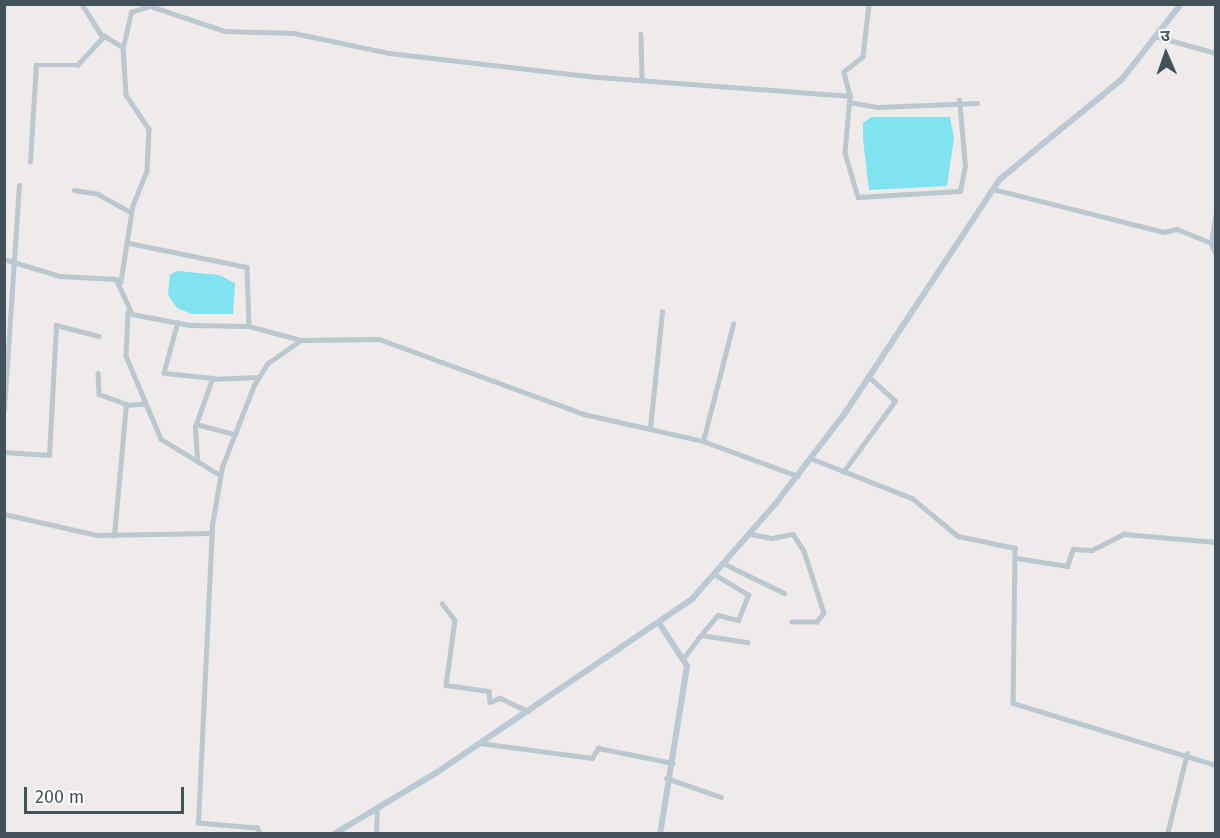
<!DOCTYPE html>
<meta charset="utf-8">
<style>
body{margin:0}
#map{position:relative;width:1220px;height:838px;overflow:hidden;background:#efebeb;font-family:"Fira Sans","Noto Sans Devanagari",sans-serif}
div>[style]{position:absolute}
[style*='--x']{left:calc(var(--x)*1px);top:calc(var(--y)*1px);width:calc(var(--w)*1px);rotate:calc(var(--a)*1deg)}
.water>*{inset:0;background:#7fe3f0}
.street>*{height:4.5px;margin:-2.25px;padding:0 2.25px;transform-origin:2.25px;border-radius:2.25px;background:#bbc8cf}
.secondary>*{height:6px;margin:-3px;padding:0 3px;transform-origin:3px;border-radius:3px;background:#bac9d4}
span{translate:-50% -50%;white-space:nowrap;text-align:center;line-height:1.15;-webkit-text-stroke:6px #fff;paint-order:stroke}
.frame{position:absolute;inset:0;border:6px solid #43515a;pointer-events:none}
.north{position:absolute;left:1136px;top:24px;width:60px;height:60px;-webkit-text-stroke:4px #fff;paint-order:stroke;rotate:358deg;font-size:16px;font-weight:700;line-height:24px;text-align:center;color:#43515a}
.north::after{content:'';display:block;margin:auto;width:21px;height:27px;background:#43515a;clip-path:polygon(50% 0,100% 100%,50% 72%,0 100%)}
.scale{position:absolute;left:24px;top:787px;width:160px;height:27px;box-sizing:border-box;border:3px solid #43515a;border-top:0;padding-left:8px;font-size:18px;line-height:21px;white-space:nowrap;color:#43515a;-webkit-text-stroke:4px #fff;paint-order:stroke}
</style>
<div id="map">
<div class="water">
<i style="clip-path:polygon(871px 117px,950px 117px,954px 138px,947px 186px,869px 190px,863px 139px,863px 123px)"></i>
<i style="clip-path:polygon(177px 271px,219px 275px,235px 283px,233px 314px,192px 314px,177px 308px,168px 295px,170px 275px)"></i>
</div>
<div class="street">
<i style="--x:82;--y:4;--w:36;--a:58"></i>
<i style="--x:101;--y:34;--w:26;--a:31"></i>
<i style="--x:123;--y:47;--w:48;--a:86.4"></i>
<i style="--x:126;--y:95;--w:41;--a:55.9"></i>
<i style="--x:149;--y:129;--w:42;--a:92.7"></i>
<i style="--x:147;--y:171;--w:37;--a:112"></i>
<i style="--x:133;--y:205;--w:78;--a:98.9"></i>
<i style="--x:869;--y:4;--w:53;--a:96.5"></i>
<i style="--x:863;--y:57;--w:24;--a:142"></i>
<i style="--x:844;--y:72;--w:25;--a:76"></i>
<i style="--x:850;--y:96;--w:57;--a:95"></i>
<i style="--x:845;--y:153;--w:46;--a:73.5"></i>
<i style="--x:858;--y:197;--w:102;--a:-3.4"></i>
<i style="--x:960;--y:191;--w:25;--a:-79"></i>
<i style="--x:965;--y:166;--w:66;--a:-95.2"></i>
<i style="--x:641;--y:34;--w:44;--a:88.7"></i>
<i style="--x:1155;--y:36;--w:63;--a:15.6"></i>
<i style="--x:123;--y:47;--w:36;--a:-77"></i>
<i style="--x:131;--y:12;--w:20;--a:-18"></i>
<i style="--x:150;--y:6;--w:79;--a:18.4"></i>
<i style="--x:225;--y:31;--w:69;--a:1.7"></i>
<i style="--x:294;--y:33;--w:97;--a:11.9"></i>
<i style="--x:389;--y:53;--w:210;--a:6.6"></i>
<i style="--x:598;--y:77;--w:253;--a:4.3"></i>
<i style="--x:849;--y:102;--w:29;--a:10"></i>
<i style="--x:878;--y:107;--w:99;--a:-2.3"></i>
<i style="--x:30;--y:162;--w:97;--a:-86.5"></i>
<i style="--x:36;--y:65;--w:41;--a:0"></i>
<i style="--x:77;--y:65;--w:40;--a:-47"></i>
<i style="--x:993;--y:189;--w:176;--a:14.1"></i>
<i style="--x:1164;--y:232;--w:13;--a:-13"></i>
<i style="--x:1177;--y:229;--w:37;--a:22"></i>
<i style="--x:1211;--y:243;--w:12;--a:66"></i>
<i style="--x:74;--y:190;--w:24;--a:9"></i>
<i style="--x:98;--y:194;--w:38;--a:29"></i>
<i style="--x:129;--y:243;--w:120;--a:11.5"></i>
<i style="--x:247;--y:267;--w:59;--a:88.1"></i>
<i style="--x:1211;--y:243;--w:31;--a:-81"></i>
<i style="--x:4;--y:259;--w:59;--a:16.9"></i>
<i style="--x:60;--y:276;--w:56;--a:3.1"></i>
<i style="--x:116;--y:279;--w:38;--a:65"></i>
<i style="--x:132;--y:314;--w:58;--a:10.9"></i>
<i style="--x:189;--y:325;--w:60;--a:1"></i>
<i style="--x:249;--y:326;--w:54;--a:15.1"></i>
<i style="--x:301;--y:340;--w:78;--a:-0.7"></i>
<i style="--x:379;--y:339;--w:218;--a:20.1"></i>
<i style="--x:584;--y:414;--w:122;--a:12.8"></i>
<i style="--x:703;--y:441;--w:101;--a:20.2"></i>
<i style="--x:128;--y:312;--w:44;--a:92.6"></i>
<i style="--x:126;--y:356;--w:90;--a:67.1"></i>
<i style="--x:161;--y:439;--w:69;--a:31.4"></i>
<i style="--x:178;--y:322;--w:53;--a:105.4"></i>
<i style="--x:164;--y:373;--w:49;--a:5.8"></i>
<i style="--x:98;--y:373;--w:21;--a:87"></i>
<i style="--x:99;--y:394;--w:29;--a:20"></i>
<i style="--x:4;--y:410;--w:225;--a:-86.2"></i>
<i style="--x:196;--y:424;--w:38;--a:15"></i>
<i style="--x:650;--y:428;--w:117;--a:-84.1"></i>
<i style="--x:703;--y:441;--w:121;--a:-75.6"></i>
<i style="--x:4;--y:452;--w:45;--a:3.8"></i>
<i style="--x:49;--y:455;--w:130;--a:-86.9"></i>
<i style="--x:56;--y:325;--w:44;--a:14.3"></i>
<i style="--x:197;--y:458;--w:31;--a:-94"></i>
<i style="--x:195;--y:427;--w:51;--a:-70.5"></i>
<i style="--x:212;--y:379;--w:46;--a:-2.5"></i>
<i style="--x:810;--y:458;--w:110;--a:21.4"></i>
<i style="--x:912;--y:498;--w:60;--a:39.6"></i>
<i style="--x:958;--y:536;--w:58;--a:11.9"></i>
<i style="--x:1015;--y:548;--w:155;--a:90.7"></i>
<i style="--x:1013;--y:703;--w:212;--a:17"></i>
<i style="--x:843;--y:472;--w:88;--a:-53.8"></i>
<i style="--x:895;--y:401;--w:36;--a:-138"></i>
<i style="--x:4;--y:514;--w:95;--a:12.7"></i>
<i style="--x:97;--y:535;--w:115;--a:-1"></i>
<i style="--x:751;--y:534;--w:21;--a:11"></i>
<i style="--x:772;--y:538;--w:21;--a:-11"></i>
<i style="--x:793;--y:534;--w:20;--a:57"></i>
<i style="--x:804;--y:551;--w:65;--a:72.1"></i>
<i style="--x:824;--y:613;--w:11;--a:128"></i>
<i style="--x:817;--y:622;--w:25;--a:180"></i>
<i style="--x:114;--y:536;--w:132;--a:-84.8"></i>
<i style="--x:126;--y:405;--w:16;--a:-4"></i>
<i style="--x:1017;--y:558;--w:51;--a:9.1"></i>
<i style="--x:1067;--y:566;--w:18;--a:-71"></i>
<i style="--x:1073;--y:549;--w:19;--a:3"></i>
<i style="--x:1092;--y:550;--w:36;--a:-27"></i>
<i style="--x:1124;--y:534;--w:92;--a:5"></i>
<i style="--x:725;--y:564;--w:66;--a:26.2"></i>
<i style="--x:442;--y:603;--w:21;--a:53"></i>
<i style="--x:455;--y:620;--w:66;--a:97.9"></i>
<i style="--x:446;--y:685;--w:43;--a:7.9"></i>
<i style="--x:489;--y:691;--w:11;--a:85"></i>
<i style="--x:490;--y:702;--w:11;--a:-22"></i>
<i style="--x:500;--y:698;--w:31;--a:25"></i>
<i style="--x:701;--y:635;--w:26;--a:-50"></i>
<i style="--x:718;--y:615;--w:21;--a:14"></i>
<i style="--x:738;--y:620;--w:27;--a:-68"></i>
<i style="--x:748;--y:595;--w:39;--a:-149"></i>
<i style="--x:685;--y:656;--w:26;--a:-53"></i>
<i style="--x:701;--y:635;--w:47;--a:8.7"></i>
<i style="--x:480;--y:743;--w:113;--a:7.6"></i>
<i style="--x:592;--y:758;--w:12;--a:-59"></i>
<i style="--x:598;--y:748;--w:76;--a:11.3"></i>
<i style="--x:666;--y:778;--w:58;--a:19.1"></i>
<i style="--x:260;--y:834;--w:7;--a:-117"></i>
<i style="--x:257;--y:828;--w:59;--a:-175.2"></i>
<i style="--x:198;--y:823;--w:298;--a:-87.3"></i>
<i style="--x:212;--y:525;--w:59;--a:-80.2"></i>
<i style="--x:222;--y:467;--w:88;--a:-68.7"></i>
<i style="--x:254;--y:385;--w:26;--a:-58"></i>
<i style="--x:268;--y:363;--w:40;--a:-34.9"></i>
<i style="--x:376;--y:834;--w:26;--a:-88"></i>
<i style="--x:1167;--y:834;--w:83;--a:-76.1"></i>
</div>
<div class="secondary">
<i style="--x:659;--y:623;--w:51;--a:56.9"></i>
<i style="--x:687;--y:666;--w:170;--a:99.1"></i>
<i style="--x:334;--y:834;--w:119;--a:-30.9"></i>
<i style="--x:436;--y:773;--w:310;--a:-34.2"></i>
<i style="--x:692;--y:599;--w:128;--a:-48.8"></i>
<i style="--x:776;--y:503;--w:113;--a:-52.5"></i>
<i style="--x:845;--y:413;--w:281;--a:-56.5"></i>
<i style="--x:1000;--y:179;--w:158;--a:-39.3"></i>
<i style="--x:1122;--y:79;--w:95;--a:-51.8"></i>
</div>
<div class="frame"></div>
<div class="north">उ</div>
<div class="scale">200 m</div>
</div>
